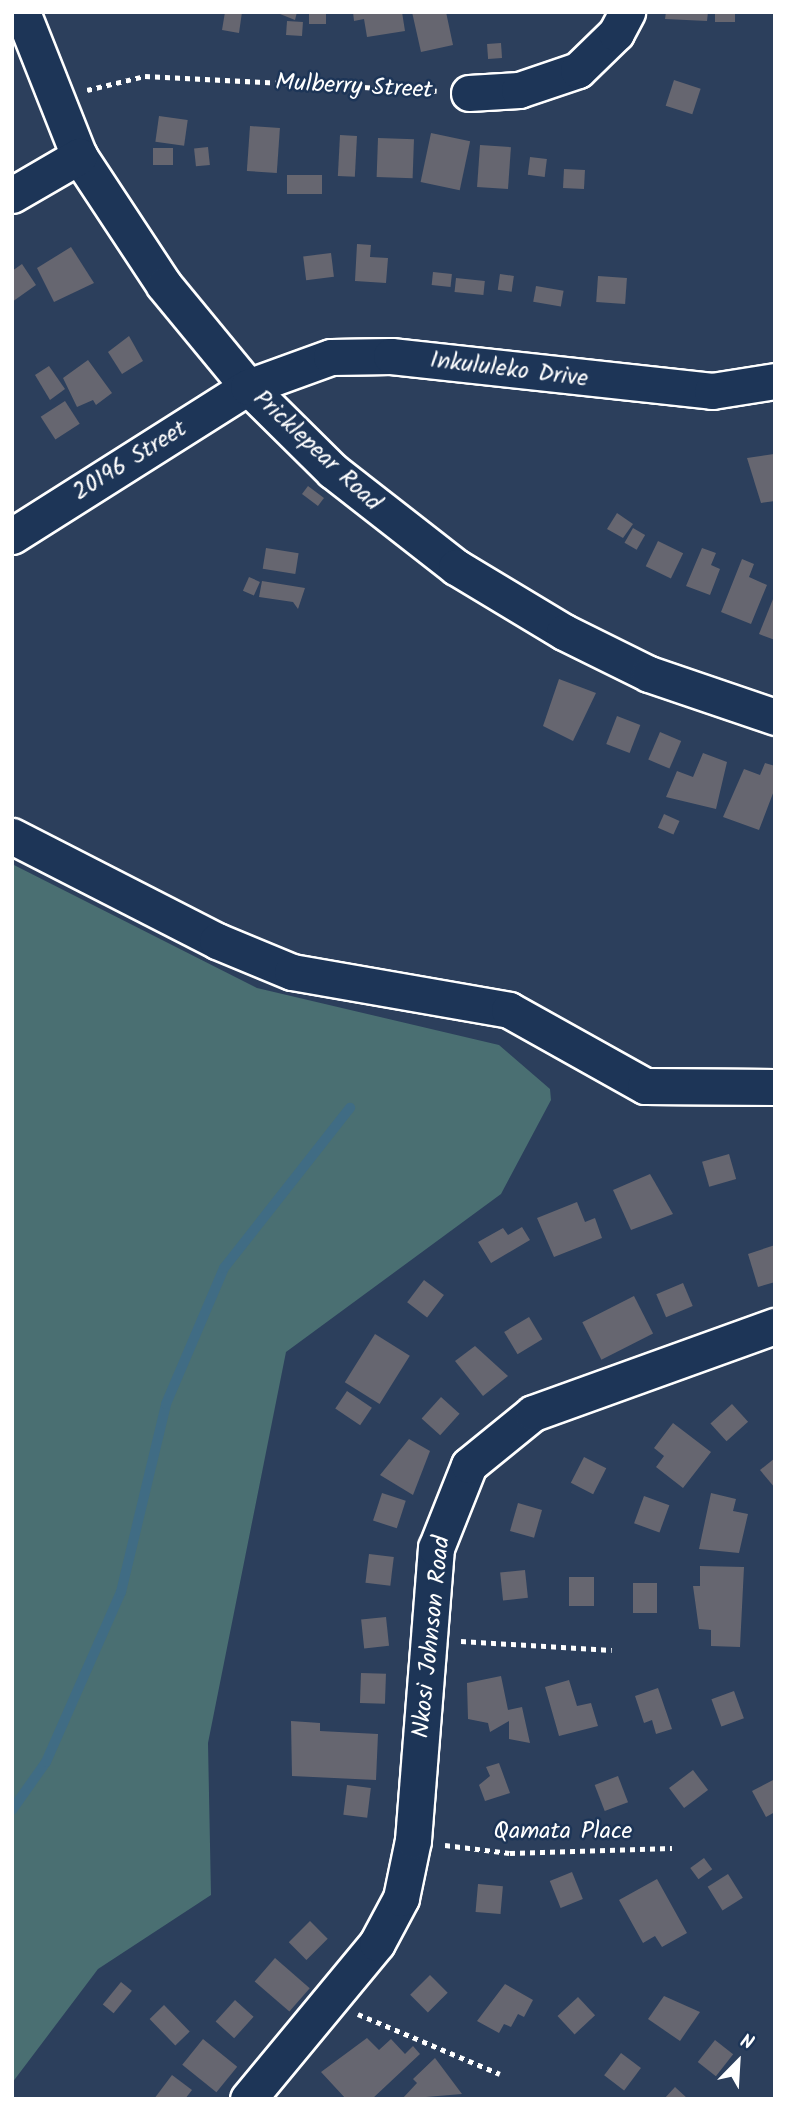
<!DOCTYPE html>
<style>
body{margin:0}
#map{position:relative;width:787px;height:2111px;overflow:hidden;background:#2c3f5c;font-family:Kalam,sans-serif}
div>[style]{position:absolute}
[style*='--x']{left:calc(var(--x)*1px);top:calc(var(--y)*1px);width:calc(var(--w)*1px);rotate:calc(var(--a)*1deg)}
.green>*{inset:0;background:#4a6f72}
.stream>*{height:10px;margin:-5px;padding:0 5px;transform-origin:5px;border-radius:5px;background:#406c84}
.building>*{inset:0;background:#666670;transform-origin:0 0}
.path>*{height:4.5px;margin-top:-2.25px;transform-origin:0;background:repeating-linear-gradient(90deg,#fff 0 5px,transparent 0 10px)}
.roads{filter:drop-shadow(2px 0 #fff) drop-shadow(-2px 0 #fff) drop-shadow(0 2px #fff) drop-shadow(0 -2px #fff)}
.minor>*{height:35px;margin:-17.5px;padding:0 17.5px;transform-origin:17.5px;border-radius:17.5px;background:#1d3557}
span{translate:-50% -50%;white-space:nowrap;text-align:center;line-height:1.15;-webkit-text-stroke:5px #1d3557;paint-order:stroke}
.street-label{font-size:24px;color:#fff}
.frame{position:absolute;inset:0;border:14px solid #fff;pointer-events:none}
.north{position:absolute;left:703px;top:2027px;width:70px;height:70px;-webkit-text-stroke:5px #1d3557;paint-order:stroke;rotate:24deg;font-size:19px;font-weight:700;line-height:28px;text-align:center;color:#fff}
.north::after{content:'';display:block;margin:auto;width:24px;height:32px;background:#fff;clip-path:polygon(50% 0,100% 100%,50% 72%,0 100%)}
</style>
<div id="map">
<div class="green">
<i style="clip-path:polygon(12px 864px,257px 988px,499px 1045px,550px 1089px,551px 1100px,501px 1194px,286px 1352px,208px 1743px,211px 1895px,98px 1969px,12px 2083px)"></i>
</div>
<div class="stream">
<i style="--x:12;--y:1810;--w:59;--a:-54.7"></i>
<i style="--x:46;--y:1762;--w:186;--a:-66.2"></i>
<i style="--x:121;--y:1592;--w:193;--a:-76.5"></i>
<i style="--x:166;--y:1404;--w:148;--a:-66.9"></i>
<i style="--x:224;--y:1268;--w:204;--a:-51.8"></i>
</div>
<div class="building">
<i style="clip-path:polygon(225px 12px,242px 12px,239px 33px,222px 30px)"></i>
<i style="clip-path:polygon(275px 12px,297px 12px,295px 20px)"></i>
<i style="left:309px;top:12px;width:17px;height:12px"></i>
<i style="clip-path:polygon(353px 12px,402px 12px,405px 31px,367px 37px,364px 19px,354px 21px)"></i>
<i style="clip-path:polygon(412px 12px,446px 12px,453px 45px,421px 52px)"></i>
<i style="clip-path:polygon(666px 12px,708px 12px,707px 21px,665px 19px)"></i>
<i style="left:715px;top:12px;width:20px;height:10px"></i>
<i style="left:287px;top:21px;width:16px;height:14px;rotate:4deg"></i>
<i style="left:501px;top:43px;width:15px;height:14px;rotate:86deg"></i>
<i style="left:674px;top:80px;width:28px;height:27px;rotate:18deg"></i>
<i style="left:159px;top:116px;width:29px;height:26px;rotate:8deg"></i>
<i style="left:250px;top:126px;width:30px;height:45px;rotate:4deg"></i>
<i style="left:431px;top:133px;width:40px;height:50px;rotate:12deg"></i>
<i style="left:340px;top:135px;width:17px;height:41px;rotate:3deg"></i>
<i style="left:378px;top:138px;width:36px;height:39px;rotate:2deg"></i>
<i style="left:480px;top:145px;width:31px;height:42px;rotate:4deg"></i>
<i style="left:208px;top:147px;width:18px;height:14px;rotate:84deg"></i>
<i style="left:153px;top:148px;width:20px;height:17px"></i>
<i style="left:530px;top:157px;width:17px;height:18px;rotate:7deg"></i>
<i style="left:564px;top:169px;width:21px;height:19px;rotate:3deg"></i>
<i style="left:287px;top:175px;width:35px;height:19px"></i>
<i style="clip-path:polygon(357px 244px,371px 245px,370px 257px,388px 258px,386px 283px,355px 281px)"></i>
<i style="clip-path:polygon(71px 247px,94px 283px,54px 302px,37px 268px)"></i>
<i style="left:331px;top:253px;width:24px;height:28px;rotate:83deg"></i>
<i style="clip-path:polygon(22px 264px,36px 285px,12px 302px,12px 271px)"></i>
<i style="left:433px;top:272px;width:19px;height:13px;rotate:6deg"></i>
<i style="left:500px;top:274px;width:14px;height:16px;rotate:8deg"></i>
<i style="left:598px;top:276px;width:29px;height:26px;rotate:4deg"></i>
<i style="left:456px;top:278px;width:29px;height:14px;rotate:6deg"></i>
<i style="left:536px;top:286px;width:28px;height:16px;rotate:10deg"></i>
<i style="clip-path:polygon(129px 336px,143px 361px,122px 374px,108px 352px)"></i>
<i style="clip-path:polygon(88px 360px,112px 393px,96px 405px,93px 400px,77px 407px,63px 378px)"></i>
<i style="clip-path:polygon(49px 366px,65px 389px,50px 400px,35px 375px)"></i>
<i style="left:65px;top:401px;width:27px;height:29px;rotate:57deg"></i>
<i style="clip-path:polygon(774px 454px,775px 501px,761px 503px,747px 458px)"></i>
<i style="left:308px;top:486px;width:20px;height:10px;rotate:37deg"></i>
<i style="clip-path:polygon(617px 513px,633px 524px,623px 538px,607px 529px)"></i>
<i style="left:633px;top:528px;width:14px;height:17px;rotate:30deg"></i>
<i style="left:658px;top:541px;width:28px;height:28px;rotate:26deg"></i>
<i style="left:266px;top:548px;width:33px;height:21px;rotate:9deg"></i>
<i style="clip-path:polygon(702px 548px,716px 553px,711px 565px,720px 569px,710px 595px,686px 586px)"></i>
<i style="clip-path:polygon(742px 559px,754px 564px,749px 577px,767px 585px,751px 624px,721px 612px)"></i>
<i style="left:249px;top:577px;width:12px;height:15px;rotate:24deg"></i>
<i style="clip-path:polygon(262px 581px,305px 588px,298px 609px,293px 602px,259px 597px)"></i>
<i style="clip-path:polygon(775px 594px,775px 640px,759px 634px)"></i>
<i style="clip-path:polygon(559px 679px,596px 693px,573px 741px,543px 726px)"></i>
<i style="left:617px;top:716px;width:25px;height:30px;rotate:21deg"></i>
<i style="left:660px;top:732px;width:23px;height:30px;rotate:23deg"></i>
<i style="clip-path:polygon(703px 753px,727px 762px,716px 809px,666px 797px,677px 771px,693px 777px)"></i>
<i style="clip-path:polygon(765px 763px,775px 766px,775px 788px,759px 830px,723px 817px,744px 769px,760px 775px)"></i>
<i style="left:664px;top:814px;width:17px;height:15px;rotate:24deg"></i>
<i style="left:729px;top:1154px;width:26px;height:28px;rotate:74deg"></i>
<i style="clip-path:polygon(650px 1174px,673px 1214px,631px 1230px,613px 1190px)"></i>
<i style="clip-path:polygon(577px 1202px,585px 1222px,595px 1218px,602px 1238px,554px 1257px,537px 1218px)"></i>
<i style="clip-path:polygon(522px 1227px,530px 1240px,491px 1263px,478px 1242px,503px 1228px,508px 1235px)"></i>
<i style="clip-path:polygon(775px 1245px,775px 1282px,758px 1287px,748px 1254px)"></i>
<i style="left:424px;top:1280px;width:25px;height:28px;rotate:37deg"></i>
<i style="left:683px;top:1283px;width:25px;height:29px;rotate:67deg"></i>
<i style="left:634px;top:1296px;width:42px;height:58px;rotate:63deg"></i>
<i style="left:529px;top:1317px;width:26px;height:29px;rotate:59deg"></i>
<i style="left:375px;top:1334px;width:41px;height:57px;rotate:32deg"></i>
<i style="clip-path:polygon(475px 1346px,508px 1376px,483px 1396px,455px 1361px)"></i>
<i style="left:347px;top:1391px;width:30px;height:21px;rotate:34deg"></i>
<i style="left:441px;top:1397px;width:25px;height:29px;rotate:42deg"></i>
<i style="left:732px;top:1404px;width:24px;height:29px;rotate:48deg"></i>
<i style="clip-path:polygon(673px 1423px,711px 1452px,683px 1488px,656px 1467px,664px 1456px,654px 1448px)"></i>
<i style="clip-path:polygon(409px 1439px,430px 1451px,413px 1495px,380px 1475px)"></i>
<i style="left:584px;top:1457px;width:25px;height:29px;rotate:27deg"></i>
<i style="clip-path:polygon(775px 1458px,775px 1488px,760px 1470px)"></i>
<i style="left:382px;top:1493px;width:25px;height:29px;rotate:18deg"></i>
<i style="clip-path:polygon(711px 1493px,736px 1499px,733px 1511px,748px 1514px,739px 1553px,699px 1549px)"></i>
<i style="left:644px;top:1496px;width:27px;height:29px;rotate:20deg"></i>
<i style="left:518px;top:1503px;width:25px;height:29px;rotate:16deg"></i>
<i style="left:369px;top:1554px;width:25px;height:29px;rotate:7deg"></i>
<i style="clip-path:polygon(700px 1566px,744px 1567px,740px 1647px,711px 1646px,711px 1630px,699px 1629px,693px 1586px,700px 1586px)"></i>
<i style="left:525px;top:1570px;width:28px;height:25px;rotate:84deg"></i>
<i style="left:569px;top:1577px;width:25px;height:29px"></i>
<i style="left:633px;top:1583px;width:24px;height:30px"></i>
<i style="left:386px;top:1617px;width:29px;height:25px;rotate:84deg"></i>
<i style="left:361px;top:1673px;width:25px;height:30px;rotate:2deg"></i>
<i style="clip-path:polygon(501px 1676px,508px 1710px,522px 1707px,530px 1743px,509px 1739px,509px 1721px,490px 1732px,488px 1723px,468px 1719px,467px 1683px)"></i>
<i style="clip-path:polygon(569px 1680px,577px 1706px,591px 1703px,598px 1726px,559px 1736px,545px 1687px)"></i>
<i style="clip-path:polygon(658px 1688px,672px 1729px,656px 1734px,652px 1720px,644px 1723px,635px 1696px)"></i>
<i style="left:734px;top:1691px;width:29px;height:24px;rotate:70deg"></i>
<i style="clip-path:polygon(291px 1721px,320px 1723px,320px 1731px,378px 1734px,376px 1780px,292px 1776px)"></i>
<i style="clip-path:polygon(499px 1763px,510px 1793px,485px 1801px,479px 1785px,490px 1776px,486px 1767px)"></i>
<i style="left:693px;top:1770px;width:25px;height:30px;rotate:53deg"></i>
<i style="left:618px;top:1776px;width:28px;height:25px;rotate:69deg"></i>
<i style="clip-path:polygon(775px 1779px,775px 1812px,766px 1817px,752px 1791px)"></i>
<i style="left:347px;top:1785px;width:24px;height:30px;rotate:7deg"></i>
<i style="left:704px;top:1858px;width:14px;height:17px;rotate:54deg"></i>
<i style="left:572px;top:1872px;width:29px;height:24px;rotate:68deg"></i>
<i style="left:728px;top:1874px;width:28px;height:24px;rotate:58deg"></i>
<i style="clip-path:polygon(657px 1879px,687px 1933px,662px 1947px,655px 1936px,643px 1943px,619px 1900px)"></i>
<i style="left:478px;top:1884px;width:25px;height:28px;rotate:5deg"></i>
<i style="left:310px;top:1921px;width:25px;height:30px;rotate:45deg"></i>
<i style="left:275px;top:1958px;width:46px;height:31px;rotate:41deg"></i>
<i style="left:430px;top:1975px;width:25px;height:28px;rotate:45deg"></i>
<i style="left:121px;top:1982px;width:14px;height:29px;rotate:39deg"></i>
<i style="clip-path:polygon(505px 1984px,533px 2000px,524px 2017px,518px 2014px,511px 2027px,504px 2024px,499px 2033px,477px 2021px)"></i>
<i style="clip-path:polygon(664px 1996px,700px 2012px,680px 2041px,648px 2019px)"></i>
<i style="left:578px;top:1997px;width:25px;height:28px;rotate:47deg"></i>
<i style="left:235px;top:2000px;width:25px;height:29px;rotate:42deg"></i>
<i style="left:164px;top:2005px;width:37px;height:20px;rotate:46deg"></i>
<i style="clip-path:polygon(367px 2038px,379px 2050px,391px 2039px,405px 2054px,413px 2046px,420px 2054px,372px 2099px,346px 2099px,321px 2072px)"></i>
<i style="left:203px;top:2039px;width:44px;height:33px;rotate:39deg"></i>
<i style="left:715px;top:2040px;width:23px;height:28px;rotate:38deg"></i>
<i style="left:621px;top:2053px;width:25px;height:28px;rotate:37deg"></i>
<i style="clip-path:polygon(435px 2058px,462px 2094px,402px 2099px,417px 2083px,413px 2079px)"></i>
<i style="clip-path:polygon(172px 2075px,192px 2090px,185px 2099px,154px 2099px)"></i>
<i style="clip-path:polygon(675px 2087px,688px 2099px,664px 2099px)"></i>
</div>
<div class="path">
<i style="--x:87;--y:90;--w:60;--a:-13.6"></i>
<i style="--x:145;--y:76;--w:292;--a:2.9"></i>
<i style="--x:461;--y:1641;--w:151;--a:3.4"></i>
<i style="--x:445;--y:1845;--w:65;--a:7"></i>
<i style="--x:510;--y:1853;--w:162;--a:-1.8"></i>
<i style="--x:358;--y:2014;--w:154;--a:22.9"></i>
</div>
<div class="roads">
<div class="minor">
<i style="--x:22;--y:12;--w:155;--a:68.4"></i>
<i style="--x:79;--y:156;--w:154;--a:56.6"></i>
<i style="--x:164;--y:285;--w:132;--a:50.5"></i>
<i style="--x:248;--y:387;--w:120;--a:44.7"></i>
<i style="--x:333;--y:471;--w:156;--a:38"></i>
<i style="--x:456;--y:567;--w:126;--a:31"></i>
<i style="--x:564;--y:632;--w:95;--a:26.3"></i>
<i style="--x:649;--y:674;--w:133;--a:18.8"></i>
<i style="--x:469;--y:93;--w:50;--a:-3.4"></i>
<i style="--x:519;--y:90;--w:62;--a:-18.7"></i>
<i style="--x:578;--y:70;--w:53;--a:-44.2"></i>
<i style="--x:616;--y:33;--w:24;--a:-62"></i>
<i style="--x:12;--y:195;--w:78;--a:-30.2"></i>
<i style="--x:12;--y:536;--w:279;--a:-32.3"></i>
<i style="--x:248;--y:387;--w:88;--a:-19.9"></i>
<i style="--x:331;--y:357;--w:60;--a:-1"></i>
<i style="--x:391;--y:356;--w:323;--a:6.2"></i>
<i style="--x:712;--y:391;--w:64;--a:-9"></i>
<i style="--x:12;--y:836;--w:230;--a:27.1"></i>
<i style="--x:217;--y:941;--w:81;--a:22.5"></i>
<i style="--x:292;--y:972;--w:220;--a:9.9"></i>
<i style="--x:509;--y:1010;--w:156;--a:29.2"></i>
<i style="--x:645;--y:1086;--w:130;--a:0.4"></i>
<i style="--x:248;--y:2099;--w:202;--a:-50.4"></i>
<i style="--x:377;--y:1943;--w:51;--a:-61.9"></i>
<i style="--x:401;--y:1898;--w:59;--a:-78.3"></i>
<i style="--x:413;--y:1840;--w:293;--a:-85.5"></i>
<i style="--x:436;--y:1548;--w:89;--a:-68.3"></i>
<i style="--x:469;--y:1465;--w:82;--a:-39.1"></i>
<i style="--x:533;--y:1413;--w:257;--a:-19.8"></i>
</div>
</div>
<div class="street-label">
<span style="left:354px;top:87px;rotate:3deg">Mulberry Street</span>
<span style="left:509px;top:370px;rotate:7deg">Inkululeko Drive</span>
<span style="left:317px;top:451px;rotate:43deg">Pricklepear Road</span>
<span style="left:130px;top:461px;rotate:-32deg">20196 Street</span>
<span style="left:432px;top:1637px;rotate:-84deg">Nkosi Johnson Road</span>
<span style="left:563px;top:1832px">Qamata Place</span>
</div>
<div class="frame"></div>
<div class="north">N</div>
</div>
